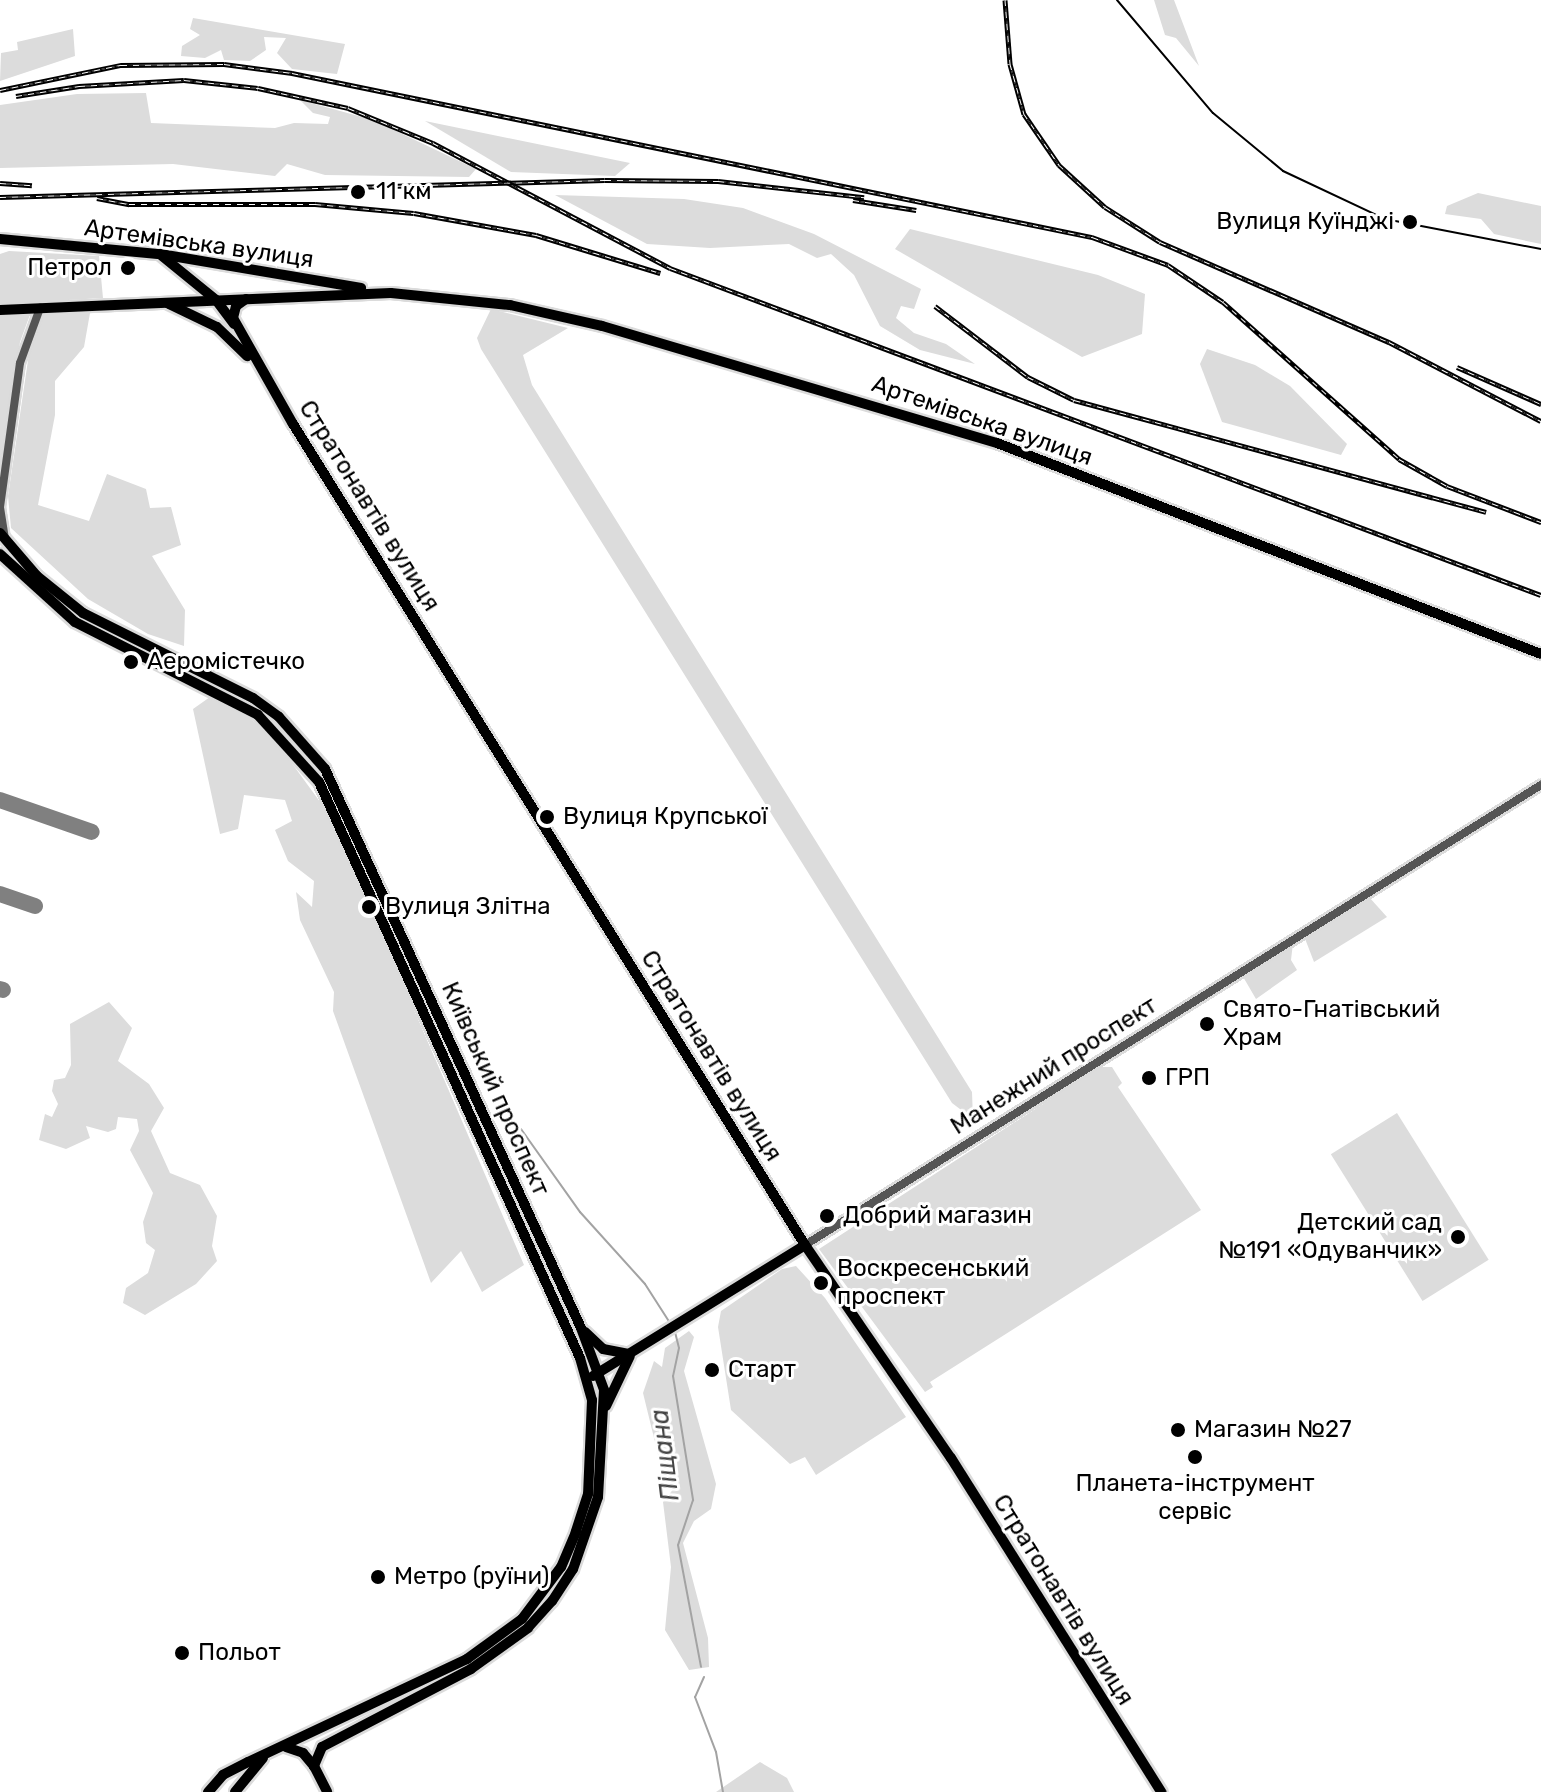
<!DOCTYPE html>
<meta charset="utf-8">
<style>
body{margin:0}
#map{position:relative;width:1541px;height:1792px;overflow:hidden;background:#fff;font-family:Rubik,sans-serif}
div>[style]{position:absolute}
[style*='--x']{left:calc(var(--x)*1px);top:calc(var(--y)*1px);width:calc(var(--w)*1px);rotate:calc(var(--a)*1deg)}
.green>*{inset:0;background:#dcdcdc;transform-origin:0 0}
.stream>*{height:2px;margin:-1px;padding:0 1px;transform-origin:1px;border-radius:1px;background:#a3a3a3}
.taxiway>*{height:16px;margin:-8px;padding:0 8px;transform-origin:8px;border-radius:8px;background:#808080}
.roads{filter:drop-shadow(2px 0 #dbdbdb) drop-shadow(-2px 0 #dbdbdb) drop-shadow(0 2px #dbdbdb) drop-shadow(0 -2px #dbdbdb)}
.minor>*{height:8px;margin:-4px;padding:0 4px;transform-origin:4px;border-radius:4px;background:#555}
.major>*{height:10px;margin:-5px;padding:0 5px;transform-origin:5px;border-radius:5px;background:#000}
.tram>*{height:2px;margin:-1px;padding:0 1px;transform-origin:1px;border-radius:1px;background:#000}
.rail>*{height:5px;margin-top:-2.5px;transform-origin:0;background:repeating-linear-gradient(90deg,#fff 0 6px,#000 0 12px);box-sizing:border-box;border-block:2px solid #000}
.dots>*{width:22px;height:22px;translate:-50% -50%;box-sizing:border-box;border:4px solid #fff;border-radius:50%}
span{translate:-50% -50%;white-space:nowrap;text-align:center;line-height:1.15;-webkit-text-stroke:6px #fff;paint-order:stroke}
.poi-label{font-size:24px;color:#000}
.left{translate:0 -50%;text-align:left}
.right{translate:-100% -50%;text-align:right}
.street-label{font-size:24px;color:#000}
.water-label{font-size:26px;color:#444;font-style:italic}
</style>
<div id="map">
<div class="green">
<i style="clip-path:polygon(1154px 0,1174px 0,1199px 66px,1176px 38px,1165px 35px)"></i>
<i style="clip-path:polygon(193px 18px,345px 44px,337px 74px,292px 69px,277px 53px,286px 38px,264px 37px,266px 50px,250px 61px,224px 60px,221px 50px,205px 58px,181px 56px,182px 46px,200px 35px,190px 29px)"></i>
<i style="clip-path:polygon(73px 29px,75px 56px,0 81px,1px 53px,18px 50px,17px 42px)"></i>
<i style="clip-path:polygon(146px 93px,151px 123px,275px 128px,294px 123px,328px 124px,330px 117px,313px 113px,300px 100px,373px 120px,476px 169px,469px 177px,325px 175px,287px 164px,275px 176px,173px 164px,0 168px,0 105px,77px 94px)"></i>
<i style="clip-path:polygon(425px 121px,630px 163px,615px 176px,511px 172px)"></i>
<i style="clip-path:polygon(1478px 193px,1541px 206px,1541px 244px,1494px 234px,1481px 219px,1445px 214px,1447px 206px)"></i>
<i style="clip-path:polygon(555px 195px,684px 199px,743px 208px,814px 234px,921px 289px,914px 309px,901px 306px,896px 318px,914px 333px,946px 344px,975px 364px,920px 350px,880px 326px,854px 275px,831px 254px,817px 258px,789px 244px,710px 248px,647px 244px)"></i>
<i style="clip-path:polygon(910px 229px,1098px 275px,1145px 294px,1142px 334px,1082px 357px,895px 249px)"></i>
<i style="clip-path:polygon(9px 251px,99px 256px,103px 298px,0 304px,0 254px)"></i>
<i style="clip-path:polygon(491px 309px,568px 328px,523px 355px,532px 385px,972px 1092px,973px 1119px,952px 1103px,481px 349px,477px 338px)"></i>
<i style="clip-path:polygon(31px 312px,20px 342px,0 497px,0 314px)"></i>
<i style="clip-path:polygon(90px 313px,84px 347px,55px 381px,55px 415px,38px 505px,89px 521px,107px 474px,146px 489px,150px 508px,171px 507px,181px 545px,152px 556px,185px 610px,184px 646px,148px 634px,88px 599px,11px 528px,8px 496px,32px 333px,44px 315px)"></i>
<i style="clip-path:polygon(1207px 349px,1255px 365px,1290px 386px,1347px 444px,1341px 455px,1222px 422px,1200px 364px)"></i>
<i style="clip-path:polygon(210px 697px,248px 717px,275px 740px,331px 817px,524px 1265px,482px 1292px,461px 1251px,431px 1283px,333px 1011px,334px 992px,300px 920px,296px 892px,312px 907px,314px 881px,288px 861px,275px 830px,292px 821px,285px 800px,244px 795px,238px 829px,220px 834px,193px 709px)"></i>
<i style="clip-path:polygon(1369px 897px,1387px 917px,1314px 962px,1304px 936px)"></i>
<i style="clip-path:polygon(1293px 943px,1291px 960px,1297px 970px,1256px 999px,1242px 975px)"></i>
<i style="clip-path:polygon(109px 1002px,132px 1028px,118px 1061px,149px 1084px,164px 1108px,151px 1131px,170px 1173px,200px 1185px,217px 1216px,212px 1246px,217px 1261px,196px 1284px,145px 1315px,123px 1303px,126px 1288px,148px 1273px,155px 1250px,146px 1243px,143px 1222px,153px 1193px,130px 1150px,139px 1131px,137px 1119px,118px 1117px,116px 1129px,108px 1132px,86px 1126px,90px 1138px,66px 1149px,39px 1140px,45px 1114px,52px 1117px,58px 1104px,52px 1091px,54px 1080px,65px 1078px,71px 1065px,70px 1024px)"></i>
<i style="clip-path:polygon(1100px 1067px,1112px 1067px,1122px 1083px,1118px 1087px,1201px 1210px,930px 1382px,933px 1387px,925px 1392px,819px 1249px)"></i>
<i style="left:1397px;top:1113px;width:173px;height:78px;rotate:58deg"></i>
<i style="clip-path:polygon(796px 1266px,825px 1298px,906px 1417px,816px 1475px,805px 1457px,790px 1464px,731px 1410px,718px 1327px,721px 1311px,782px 1269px)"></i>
<i style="clip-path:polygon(689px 1331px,694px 1337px,684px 1371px,716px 1484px,711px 1509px,694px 1521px,683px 1543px,708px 1638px,709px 1667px,689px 1670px,665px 1630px,671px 1567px,663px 1502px,675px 1487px,666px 1487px,643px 1393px,654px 1361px,662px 1367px,665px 1348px)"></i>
<i style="clip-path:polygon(760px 1762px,787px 1778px,794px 1792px,716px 1792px)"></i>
</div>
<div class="stream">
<i style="--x:521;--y:1129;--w:102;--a:54.6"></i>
<i style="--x:580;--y:1212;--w:97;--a:47.9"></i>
<i style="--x:645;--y:1284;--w:46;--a:57.3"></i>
<i style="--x:675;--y:1332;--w:16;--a:76"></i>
<i style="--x:679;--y:1348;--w:29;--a:102"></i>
<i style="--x:673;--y:1376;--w:126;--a:80.8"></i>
<i style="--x:693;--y:1500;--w:47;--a:108.4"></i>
<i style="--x:678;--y:1545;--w:124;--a:79.3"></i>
<i style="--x:704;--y:1677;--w:22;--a:114"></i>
<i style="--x:695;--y:1697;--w:59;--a:69.1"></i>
<i style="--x:716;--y:1752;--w:41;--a:80.1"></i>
</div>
<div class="taxiway">
<i style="--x:0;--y:800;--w:97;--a:19.2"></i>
<i style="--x:0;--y:894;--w:37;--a:19"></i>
<i style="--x:0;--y:989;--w:3;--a:18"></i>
</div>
<div class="roads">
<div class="minor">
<i style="--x:5;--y:539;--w:32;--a:-99"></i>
<i style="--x:0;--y:507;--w:145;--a:-82.1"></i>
<i style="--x:20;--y:363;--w:59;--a:-70"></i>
<i style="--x:805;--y:1245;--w:868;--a:-32.01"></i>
</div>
<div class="major">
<i style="--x:0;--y:239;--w:161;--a:5.4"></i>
<i style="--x:160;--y:254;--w:204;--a:9.6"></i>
<i style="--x:162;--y:256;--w:70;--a:39.2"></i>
<i style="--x:216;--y:300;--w:30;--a:53"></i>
<i style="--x:246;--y:299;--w:12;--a:145"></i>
<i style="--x:236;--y:306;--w:12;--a:104"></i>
<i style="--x:233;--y:318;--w:122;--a:60.5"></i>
<i style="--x:293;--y:424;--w:968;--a:58.05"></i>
<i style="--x:805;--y:1245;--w:258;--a:55.6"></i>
<i style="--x:951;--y:1458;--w:395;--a:57.8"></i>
<i style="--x:169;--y:304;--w:53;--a:25.6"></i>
<i style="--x:217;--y:327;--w:42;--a:44"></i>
<i style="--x:0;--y:310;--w:391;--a:-2.5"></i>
<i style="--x:391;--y:293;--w:120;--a:5.8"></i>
<i style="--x:510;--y:305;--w:94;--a:12.9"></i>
<i style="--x:602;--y:326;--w:412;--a:16.5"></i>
<i style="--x:997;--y:443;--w:583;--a:21.2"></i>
<i style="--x:0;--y:533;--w:57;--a:49.3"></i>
<i style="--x:37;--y:576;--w:59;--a:38.8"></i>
<i style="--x:83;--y:613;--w:190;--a:26.6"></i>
<i style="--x:253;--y:698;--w:32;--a:36"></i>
<i style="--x:279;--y:717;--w:69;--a:48.5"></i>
<i style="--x:325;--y:769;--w:615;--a:65.39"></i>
<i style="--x:581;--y:1328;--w:66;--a:69.6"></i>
<i style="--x:604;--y:1390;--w:107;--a:93.2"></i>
<i style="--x:598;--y:1497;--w:76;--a:109.1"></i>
<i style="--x:573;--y:1569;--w:38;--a:123"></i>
<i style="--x:552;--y:1601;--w:36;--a:132"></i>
<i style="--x:528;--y:1628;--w:70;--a:144.3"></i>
<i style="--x:471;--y:1669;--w:168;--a:152.4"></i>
<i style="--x:322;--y:1747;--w:21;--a:113"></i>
<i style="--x:314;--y:1766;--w:29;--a:63"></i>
<i style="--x:0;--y:554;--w:101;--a:42.2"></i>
<i style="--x:75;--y:622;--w:205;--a:26.9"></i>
<i style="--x:258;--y:715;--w:91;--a:47.7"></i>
<i style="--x:319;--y:782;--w:632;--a:65.62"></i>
<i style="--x:580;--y:1358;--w:44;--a:74.1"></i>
<i style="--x:592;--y:1400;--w:94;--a:92.4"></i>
<i style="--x:588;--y:1494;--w:40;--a:108"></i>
<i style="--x:576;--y:1532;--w:38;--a:113"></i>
<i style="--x:561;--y:1567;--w:65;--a:126.9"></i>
<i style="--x:522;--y:1619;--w:68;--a:144"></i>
<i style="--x:467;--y:1659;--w:242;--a:154.8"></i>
<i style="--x:248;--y:1762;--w:28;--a:153"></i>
<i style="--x:223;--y:1775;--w:23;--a:131"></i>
<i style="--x:585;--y:1332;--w:25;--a:43"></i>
<i style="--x:603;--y:1349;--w:26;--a:11"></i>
<i style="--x:593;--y:1376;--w:249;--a:-31.7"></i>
<i style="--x:606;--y:1406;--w:55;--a:-64.4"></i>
<i style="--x:286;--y:1747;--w:18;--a:19"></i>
<i style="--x:303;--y:1753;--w:17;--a:50"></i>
<i style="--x:235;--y:1792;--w:44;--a:-50.5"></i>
</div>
</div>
<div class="tram">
<i style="--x:1117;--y:0;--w:148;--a:49.7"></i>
<i style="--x:1213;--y:113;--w:91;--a:39.6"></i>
<i style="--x:1283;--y:171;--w:113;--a:25.2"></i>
<i style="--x:1385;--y:219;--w:159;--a:10.9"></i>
</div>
<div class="rail">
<i style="--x:1005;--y:0;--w:64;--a:85.5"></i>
<i style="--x:1010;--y:64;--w:52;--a:74.4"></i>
<i style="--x:1024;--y:114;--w:62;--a:55.5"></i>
<i style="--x:1059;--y:165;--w:62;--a:42.4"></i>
<i style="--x:1105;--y:207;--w:65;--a:32.5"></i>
<i style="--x:1160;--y:242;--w:250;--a:23.6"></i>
<i style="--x:1389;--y:342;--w:171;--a:27.5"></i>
<i style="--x:0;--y:90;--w:124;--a:-11.7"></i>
<i style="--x:121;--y:65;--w:103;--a:-0.6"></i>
<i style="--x:224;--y:64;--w:69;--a:7.5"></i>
<i style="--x:292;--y:73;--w:817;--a:11.59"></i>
<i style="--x:1092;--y:237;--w:81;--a:20.2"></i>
<i style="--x:1168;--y:265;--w:66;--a:33.9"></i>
<i style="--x:1223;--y:302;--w:236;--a:41.7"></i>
<i style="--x:1399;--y:459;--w:55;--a:29.4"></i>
<i style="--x:1447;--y:486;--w:101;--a:21"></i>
<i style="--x:16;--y:96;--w:64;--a:-9"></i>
<i style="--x:79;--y:86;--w:105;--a:-3.3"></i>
<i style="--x:184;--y:80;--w:74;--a:6.2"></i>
<i style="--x:258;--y:88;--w:92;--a:12.5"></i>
<i style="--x:348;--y:108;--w:92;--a:22.4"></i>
<i style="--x:433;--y:143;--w:268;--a:27.8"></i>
<i style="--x:670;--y:268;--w:930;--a:20.58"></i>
<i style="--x:0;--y:183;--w:32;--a:4"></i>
<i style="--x:0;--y:197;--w:605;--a:-1.61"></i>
<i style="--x:605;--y:180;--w:113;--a:0.5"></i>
<i style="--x:718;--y:181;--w:147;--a:6.3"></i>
<i style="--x:97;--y:198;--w:33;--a:11"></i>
<i style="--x:129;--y:204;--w:186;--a:0"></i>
<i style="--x:315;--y:204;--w:99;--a:5.2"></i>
<i style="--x:414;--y:213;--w:124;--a:10.2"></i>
<i style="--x:536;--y:235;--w:130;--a:17"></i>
<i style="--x:853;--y:200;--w:64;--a:9"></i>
<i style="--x:935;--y:306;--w:117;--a:37.4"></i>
<i style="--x:1028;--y:377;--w:51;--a:26.6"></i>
<i style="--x:1074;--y:400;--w:427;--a:15.2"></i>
<i style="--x:1457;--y:367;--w:92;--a:23.8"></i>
</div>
<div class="dots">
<i style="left:358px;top:192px;background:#000"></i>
<i style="left:1410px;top:222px;background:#000"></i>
<i style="left:128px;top:268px;background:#000"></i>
<i style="left:131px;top:662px;background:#000"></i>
<i style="left:547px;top:817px;background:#000"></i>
<i style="left:369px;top:907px;background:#000"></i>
<i style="left:1207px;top:1024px;background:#000"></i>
<i style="left:1149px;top:1078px;background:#000"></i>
<i style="left:827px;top:1216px;background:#000"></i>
<i style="left:1458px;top:1237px;background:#000"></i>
<i style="left:821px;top:1283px;background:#000"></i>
<i style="left:712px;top:1370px;background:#000"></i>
<i style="left:1178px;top:1430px;background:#000"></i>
<i style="left:1195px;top:1457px;background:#000"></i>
<i style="left:378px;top:1577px;background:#000"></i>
<i style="left:182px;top:1653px;background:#000"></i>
</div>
<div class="poi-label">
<span class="left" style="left:376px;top:192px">11 км</span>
<span class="right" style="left:1394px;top:222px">Вулиця Куїнджі</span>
<span class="right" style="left:112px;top:268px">Петрол</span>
<span class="left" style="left:147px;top:662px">Аеромістечко</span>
<span class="left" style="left:563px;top:817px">Вулиця Крупської</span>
<span class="left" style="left:385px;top:907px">Вулиця Злітна</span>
<span class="left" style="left:1223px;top:1024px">Свято-Гнатівський<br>Храм</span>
<span class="left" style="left:1165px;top:1078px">ГРП</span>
<span class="left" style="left:843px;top:1216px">Добрий магазин</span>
<span class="right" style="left:1442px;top:1237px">Детский сад<br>№191 «Одуванчик»</span>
<span class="left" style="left:837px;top:1283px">Воскресенський<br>проспект</span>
<span class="left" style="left:728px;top:1370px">Старт</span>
<span class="left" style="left:1194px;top:1430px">Магазин №27</span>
<span style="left:1195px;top:1498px">Планета-інструмент<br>сервіс</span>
<span class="left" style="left:394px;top:1577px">Метро (руїни)</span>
<span class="left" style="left:198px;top:1653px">Польот</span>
</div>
<div class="street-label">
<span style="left:199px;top:244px;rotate:8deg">Артемівська вулиця</span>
<span style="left:982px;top:421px;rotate:19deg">Артемівська вулиця</span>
<span style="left:369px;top:506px;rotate:58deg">Стратонавтів вулиця</span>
<span style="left:711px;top:1056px;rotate:58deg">Стратонавтів вулиця</span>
<span style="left:1054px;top:1066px;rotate:-32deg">Манежний проспект</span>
<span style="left:495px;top:1089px;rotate:66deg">Київський проспект</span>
<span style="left:1063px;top:1600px;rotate:58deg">Стратонавтів вулиця</span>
</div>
<div class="water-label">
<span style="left:665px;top:1455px;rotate:-97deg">Піщана</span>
</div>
</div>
